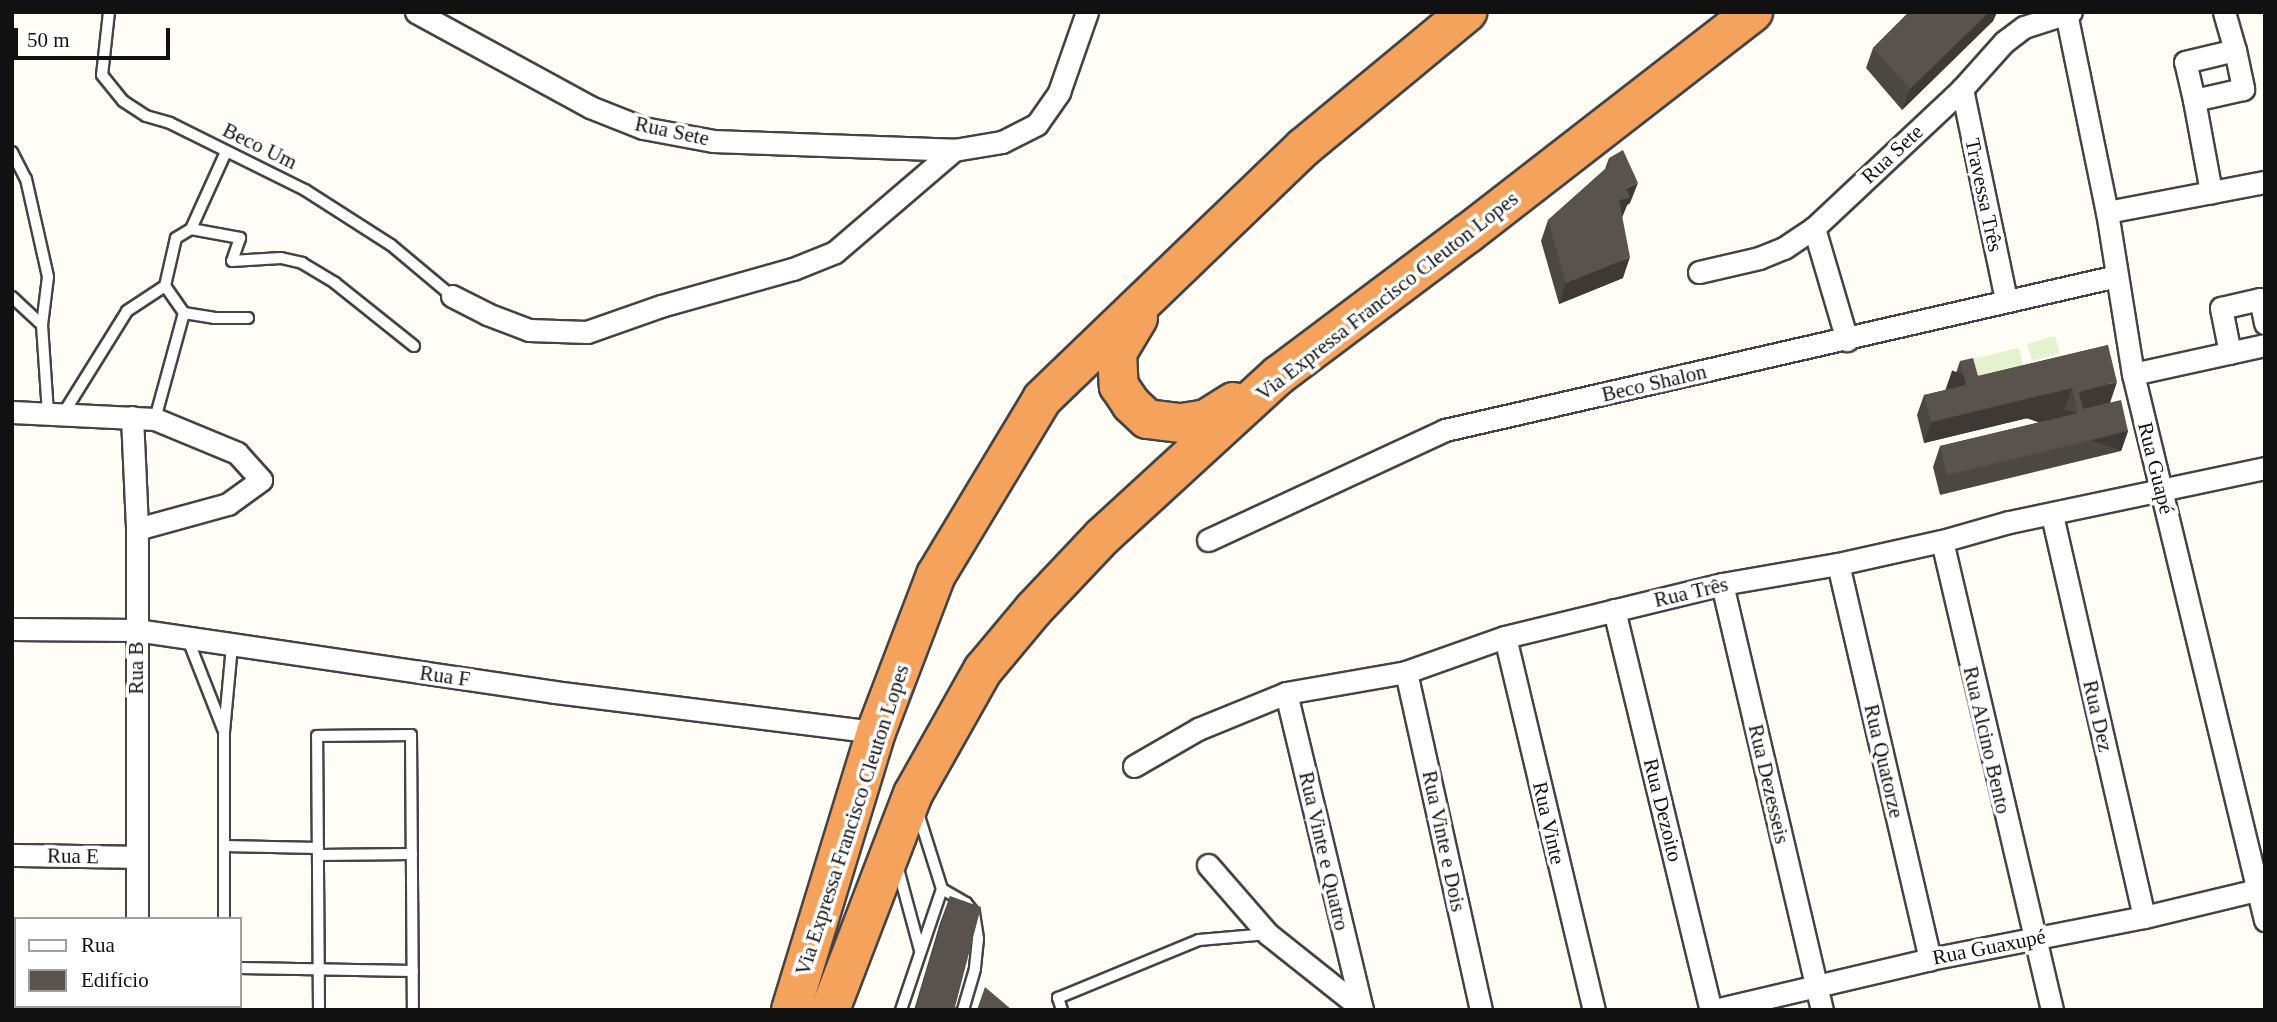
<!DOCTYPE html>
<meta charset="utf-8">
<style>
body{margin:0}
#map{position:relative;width:2277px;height:1022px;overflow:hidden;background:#fffdf5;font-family:"Times New Roman",serif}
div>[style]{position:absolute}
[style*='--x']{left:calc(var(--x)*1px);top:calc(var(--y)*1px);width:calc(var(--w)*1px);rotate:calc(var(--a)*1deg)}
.pitch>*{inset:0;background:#e6f2cf;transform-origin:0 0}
.roads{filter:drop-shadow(2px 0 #444) drop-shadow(-2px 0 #444) drop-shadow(0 2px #444) drop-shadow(0 -2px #444)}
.lane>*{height:10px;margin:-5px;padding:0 5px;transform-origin:5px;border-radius:5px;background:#fff}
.street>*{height:21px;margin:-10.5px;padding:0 10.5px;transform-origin:10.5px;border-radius:10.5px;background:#fff}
.highway>*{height:38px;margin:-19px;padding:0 19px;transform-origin:19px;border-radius:19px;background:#f5a25d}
.wall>*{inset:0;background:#4d4742}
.shaded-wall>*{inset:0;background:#3f3936;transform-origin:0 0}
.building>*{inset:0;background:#5a524d}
span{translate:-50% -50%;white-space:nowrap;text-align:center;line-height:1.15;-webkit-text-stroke:7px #fff;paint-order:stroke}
.street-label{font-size:21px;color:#111}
.frame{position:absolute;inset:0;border:14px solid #111;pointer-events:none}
.legend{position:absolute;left:14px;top:917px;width:228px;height:91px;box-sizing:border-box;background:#fff;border:2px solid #a0a0a0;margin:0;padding:9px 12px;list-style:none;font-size:21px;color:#111}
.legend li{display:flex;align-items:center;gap:14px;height:35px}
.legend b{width:35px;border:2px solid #a0a0a0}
.scale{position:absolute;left:14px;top:28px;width:156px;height:32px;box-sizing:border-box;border:4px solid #111;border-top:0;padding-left:9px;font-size:21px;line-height:24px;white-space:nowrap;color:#111;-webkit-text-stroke:5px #fff;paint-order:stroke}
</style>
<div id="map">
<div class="pitch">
<i style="left:2055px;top:336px;width:18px;height:29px;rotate:74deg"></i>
<i style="left:2019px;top:348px;width:27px;height:54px;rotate:77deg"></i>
</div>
<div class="roads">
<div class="lane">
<i style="--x:109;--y:12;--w:63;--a:96.3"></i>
<i style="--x:102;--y:75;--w:33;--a:51"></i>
<i style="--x:123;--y:101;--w:27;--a:33"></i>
<i style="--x:146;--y:116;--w:25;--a:16"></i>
<i style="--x:170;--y:123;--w:151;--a:26.4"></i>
<i style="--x:305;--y:190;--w:102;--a:32.6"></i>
<i style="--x:391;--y:245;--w:80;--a:39.9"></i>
<i style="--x:12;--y:152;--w:30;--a:63"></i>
<i style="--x:26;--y:179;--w:100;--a:77.3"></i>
<i style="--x:48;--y:277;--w:48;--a:97.1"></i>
<i style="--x:42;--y:325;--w:88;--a:86.1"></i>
<i style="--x:191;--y:229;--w:50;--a:10.4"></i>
<i style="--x:240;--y:238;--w:24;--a:109"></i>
<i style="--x:232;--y:261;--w:49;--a:-3.5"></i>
<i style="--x:281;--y:258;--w:22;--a:13"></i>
<i style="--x:302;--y:263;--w:39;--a:31"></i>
<i style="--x:335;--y:283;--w:101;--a:38.6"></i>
<i style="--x:12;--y:297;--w:41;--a:43"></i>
<i style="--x:184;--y:313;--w:30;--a:9"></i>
<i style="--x:214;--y:318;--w:34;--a:0"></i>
<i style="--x:63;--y:414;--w:121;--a:-58.1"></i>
<i style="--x:127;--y:311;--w:45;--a:-33.3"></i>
<i style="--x:165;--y:286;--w:49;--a:-77.1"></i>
<i style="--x:176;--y:238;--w:17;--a:-31"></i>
<i style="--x:191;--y:229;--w:85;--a:-65.6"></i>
<i style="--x:155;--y:419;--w:110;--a:-74.7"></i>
<i style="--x:184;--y:313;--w:33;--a:-125"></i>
<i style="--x:187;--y:637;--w:99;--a:68.6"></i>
<i style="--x:224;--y:846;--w:94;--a:1.2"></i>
<i style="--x:318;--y:855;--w:94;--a:-0.6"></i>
<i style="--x:897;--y:865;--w:88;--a:74.9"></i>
<i style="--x:942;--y:889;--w:28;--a:30"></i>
<i style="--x:966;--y:903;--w:13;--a:51"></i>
<i style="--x:974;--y:913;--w:26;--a:81"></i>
<i style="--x:978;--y:939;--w:30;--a:96"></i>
<i style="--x:975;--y:969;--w:43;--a:106.3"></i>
<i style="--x:224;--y:919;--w:187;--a:-90"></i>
<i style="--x:224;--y:732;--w:87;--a:-84.7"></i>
<i style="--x:240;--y:968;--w:173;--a:1"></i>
<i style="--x:224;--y:1006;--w:4;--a:90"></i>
<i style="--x:319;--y:1010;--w:274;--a:-90.4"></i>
<i style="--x:317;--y:736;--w:94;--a:-0.6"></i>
<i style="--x:411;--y:735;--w:275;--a:89.6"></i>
<i style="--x:901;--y:1010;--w:128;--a:-71.3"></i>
<i style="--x:942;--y:889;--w:80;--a:-107.5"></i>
<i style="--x:1062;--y:1010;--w:13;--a:-108"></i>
<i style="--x:1058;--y:998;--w:152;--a:-22.4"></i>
<i style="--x:1199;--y:940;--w:69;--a:-5"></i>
</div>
<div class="street">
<i style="--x:416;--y:12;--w:198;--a:28.6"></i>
<i style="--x:590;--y:107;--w:57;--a:21.6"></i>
<i style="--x:643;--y:128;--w:71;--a:10.5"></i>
<i style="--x:713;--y:141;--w:241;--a:2.1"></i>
<i style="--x:954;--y:150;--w:49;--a:-9.5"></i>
<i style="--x:1002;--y:142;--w:39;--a:-27"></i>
<i style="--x:1037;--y:124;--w:39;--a:-55"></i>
<i style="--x:1059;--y:92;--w:85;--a:-70.7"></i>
<i style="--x:2224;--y:12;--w:40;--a:74"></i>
<i style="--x:2235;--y:50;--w:40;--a:78"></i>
<i style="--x:2243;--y:89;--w:50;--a:167.3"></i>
<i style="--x:2194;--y:100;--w:39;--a:-103"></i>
<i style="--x:2185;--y:62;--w:51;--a:-13.5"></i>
<i style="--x:2066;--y:13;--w:203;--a:78.4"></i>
<i style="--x:2107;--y:212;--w:164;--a:80.9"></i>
<i style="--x:2133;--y:374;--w:562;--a:76.41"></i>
<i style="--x:1962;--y:89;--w:216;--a:78.2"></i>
<i style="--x:2194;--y:100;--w:94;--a:79.5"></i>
<i style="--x:2107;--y:212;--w:161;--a:-10.8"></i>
<i style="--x:1814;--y:228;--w:117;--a:73.6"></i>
<i style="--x:1699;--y:272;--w:62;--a:-13.1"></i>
<i style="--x:1759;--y:258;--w:27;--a:-22"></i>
<i style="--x:1784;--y:248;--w:36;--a:-34"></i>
<i style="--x:1814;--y:228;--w:203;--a:-43.2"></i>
<i style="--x:1962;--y:89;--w:63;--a:-48.2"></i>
<i style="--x:2004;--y:42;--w:25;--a:-37"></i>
<i style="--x:2024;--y:27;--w:49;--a:-17.7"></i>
<i style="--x:452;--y:296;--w:39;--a:27"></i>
<i style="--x:487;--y:314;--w:45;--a:20.9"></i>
<i style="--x:529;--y:330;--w:58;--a:2"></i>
<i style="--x:587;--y:332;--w:78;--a:-19.4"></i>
<i style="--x:661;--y:306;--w:137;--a:-15.7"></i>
<i style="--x:793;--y:269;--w:45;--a:-22"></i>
<i style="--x:835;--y:252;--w:157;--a:-40.6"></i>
<i style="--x:2230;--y:353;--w:46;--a:-101.3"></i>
<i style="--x:2221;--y:308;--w:40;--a:-13"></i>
<i style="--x:2260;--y:299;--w:25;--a:78"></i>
<i style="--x:2133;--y:374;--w:135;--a:-12.4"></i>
<i style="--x:12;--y:412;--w:143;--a:2.8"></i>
<i style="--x:155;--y:419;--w:89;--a:22.5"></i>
<i style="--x:237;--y:453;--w:36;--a:48"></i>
<i style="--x:261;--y:480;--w:41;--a:144"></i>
<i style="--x:228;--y:504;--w:94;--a:164.6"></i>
<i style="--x:132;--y:417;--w:112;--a:87.4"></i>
<i style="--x:137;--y:529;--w:390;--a:90"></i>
<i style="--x:2052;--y:515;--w:412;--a:77.1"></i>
<i style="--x:1208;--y:540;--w:261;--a:-24.9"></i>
<i style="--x:1445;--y:430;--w:689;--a:-12.91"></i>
<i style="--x:1942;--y:541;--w:482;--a:76.8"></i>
<i style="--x:1838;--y:564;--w:406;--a:76.9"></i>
<i style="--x:1722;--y:584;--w:438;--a:76.8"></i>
<i style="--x:1614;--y:610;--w:412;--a:76.4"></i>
<i style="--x:12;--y:629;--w:124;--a:0.5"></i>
<i style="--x:136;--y:630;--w:423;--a:8.4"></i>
<i style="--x:554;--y:692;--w:324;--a:7.1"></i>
<i style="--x:1505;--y:637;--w:383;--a:76.6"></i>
<i style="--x:1406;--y:672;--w:346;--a:77.5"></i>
<i style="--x:1286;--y:693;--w:326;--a:76.5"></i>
<i style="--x:1134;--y:766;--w:74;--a:-30"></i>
<i style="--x:1198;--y:729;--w:95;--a:-22.2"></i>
<i style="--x:1286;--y:693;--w:122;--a:-9.9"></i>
<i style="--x:1406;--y:672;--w:105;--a:-19.5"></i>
<i style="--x:1505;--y:637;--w:223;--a:-13.7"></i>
<i style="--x:1722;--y:584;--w:118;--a:-9.8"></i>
<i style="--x:1838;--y:564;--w:107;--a:-12.5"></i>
<i style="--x:1942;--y:541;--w:70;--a:-15.8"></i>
<i style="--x:2009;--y:522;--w:262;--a:-11.9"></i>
<i style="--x:12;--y:855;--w:123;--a:0.9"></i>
<i style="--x:1208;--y:865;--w:91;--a:49"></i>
<i style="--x:1268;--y:934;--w:119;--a:38.5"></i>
<i style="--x:140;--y:1006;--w:4;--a:76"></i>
<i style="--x:1715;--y:1010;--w:221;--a:-13.3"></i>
<i style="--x:1930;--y:959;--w:218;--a:-11.1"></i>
<i style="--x:2144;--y:917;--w:124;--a:-13.5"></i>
</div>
<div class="highway">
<i style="--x:1138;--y:318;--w:41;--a:121"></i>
<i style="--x:1117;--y:353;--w:33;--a:87"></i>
<i style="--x:1119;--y:386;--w:22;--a:56"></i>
<i style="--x:1131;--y:404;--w:22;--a:43"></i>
<i style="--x:1147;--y:419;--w:35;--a:7"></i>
<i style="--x:1182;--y:423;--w:24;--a:-9"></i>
<i style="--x:1206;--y:419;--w:32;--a:-32"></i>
<i style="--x:791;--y:1010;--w:291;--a:-73"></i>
<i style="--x:876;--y:732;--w:168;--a:-69.1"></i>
<i style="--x:936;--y:575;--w:205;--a:-58.9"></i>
<i style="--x:1042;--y:399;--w:364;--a:-43.9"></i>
<i style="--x:1304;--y:147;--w:212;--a:-39.6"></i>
<i style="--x:830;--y:1010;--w:231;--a:-69"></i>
<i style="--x:913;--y:794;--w:142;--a:-60.6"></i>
<i style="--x:983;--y:670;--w:80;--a:-50.1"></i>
<i style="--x:1034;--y:609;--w:99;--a:-46.6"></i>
<i style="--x:1102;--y:537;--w:240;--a:-42.5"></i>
<i style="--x:1279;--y:375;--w:235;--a:-36.9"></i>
<i style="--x:1467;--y:234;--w:362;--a:-37.8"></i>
</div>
</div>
<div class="wall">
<i style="clip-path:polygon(1909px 12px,1997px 12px,1993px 21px,1902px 110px,1866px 68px,1873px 48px)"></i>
<i style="clip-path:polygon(1609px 158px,1630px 203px,1627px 205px,1622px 217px,1623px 278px,1559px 304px,1541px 241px,1548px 220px,1605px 169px)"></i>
<i style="clip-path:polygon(2108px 345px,2110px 403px,2128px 431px,2121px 451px,1940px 495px,1933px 467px,1940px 446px,2066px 416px,2065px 409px,1924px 443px,1917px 415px,1924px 395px,1954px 388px,1953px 382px,1960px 361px,1978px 376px)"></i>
<i style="clip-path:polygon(950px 896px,955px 1007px,962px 1010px,914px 1010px,940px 923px)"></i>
</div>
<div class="shaded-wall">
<i style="clip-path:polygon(1989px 12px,1997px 12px,1993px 21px,1902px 110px,1910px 89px)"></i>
<i style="clip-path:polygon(1638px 183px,1630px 203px,1627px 205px,1622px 218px,1619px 200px,1626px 188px)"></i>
<i style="clip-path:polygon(1630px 257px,1623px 278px,1559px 304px,1566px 283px)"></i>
<i style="clip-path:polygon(2117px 382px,2110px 403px,2078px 411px,2079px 392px)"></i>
<i style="clip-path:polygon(2072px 388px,2065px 409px,1924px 443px,1931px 422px)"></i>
<i style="left:2128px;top:431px;width:21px;height:186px;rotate:109deg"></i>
</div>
<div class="building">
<i style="clip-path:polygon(1909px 12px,1989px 12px,1910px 89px,1873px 48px)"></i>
<i style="clip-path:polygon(1623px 150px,1638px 183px,1626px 188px,1630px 198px,1619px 200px,1630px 257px,1566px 283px,1548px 220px,1609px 166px,1609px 158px)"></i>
<i style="clip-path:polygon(2108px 345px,2117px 382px,2079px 392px,2083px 409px,2121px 400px,2128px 431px,1947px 475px,1940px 446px,2078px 413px,2072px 388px,1931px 422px,1924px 395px,1966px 385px,1960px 361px,1973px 358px,1978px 376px)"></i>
<i style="clip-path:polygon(950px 896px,981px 907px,955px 1007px,962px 1010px,915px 1010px)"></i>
<i style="clip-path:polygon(985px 987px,1012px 1010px,977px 1010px)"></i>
</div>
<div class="street-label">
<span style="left:672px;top:131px;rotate:12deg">Rua Sete</span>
<span style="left:260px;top:146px;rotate:26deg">Beco Um</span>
<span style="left:1892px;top:154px;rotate:-43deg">Rua Sete</span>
<span style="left:1984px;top:195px;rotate:78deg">Travessa Três</span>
<span style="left:1387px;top:296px;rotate:-38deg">Via Expressa Francisco Cleuton Lopes</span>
<span style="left:1654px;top:383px;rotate:-13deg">Beco Shalon</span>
<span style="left:2156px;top:468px;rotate:76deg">Rua Guapé</span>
<span style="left:1691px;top:592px;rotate:-13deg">Rua Três</span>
<span style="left:136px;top:668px;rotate:-90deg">Rua B</span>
<span style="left:445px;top:676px;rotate:8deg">Rua F</span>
<span style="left:2098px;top:716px;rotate:77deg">Rua Dez</span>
<span style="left:1987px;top:740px;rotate:77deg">Rua Alcino Bento</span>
<span style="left:1884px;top:761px;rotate:77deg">Rua Quatorze</span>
<span style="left:1769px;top:784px;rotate:77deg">Rua Dezesseis</span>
<span style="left:1663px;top:810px;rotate:76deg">Rua Dezoito</span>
<span style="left:852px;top:820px;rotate:-72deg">Via Expressa Francisco Cleuton Lopes</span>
<span style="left:1549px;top:823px;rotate:77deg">Rua Vinte</span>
<span style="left:1444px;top:841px;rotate:78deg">Rua Vinte e Dois</span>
<span style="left:1324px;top:851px;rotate:77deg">Rua Vinte e Quatro</span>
<span style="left:73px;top:856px;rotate:1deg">Rua E</span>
<span style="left:1989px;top:947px;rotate:-11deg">Rua Guaxupé</span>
</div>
<div class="frame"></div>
<ul class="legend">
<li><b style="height:9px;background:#fff"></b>Rua</li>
<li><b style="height:19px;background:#5a524d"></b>Edifício</li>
</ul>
<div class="scale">50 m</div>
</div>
